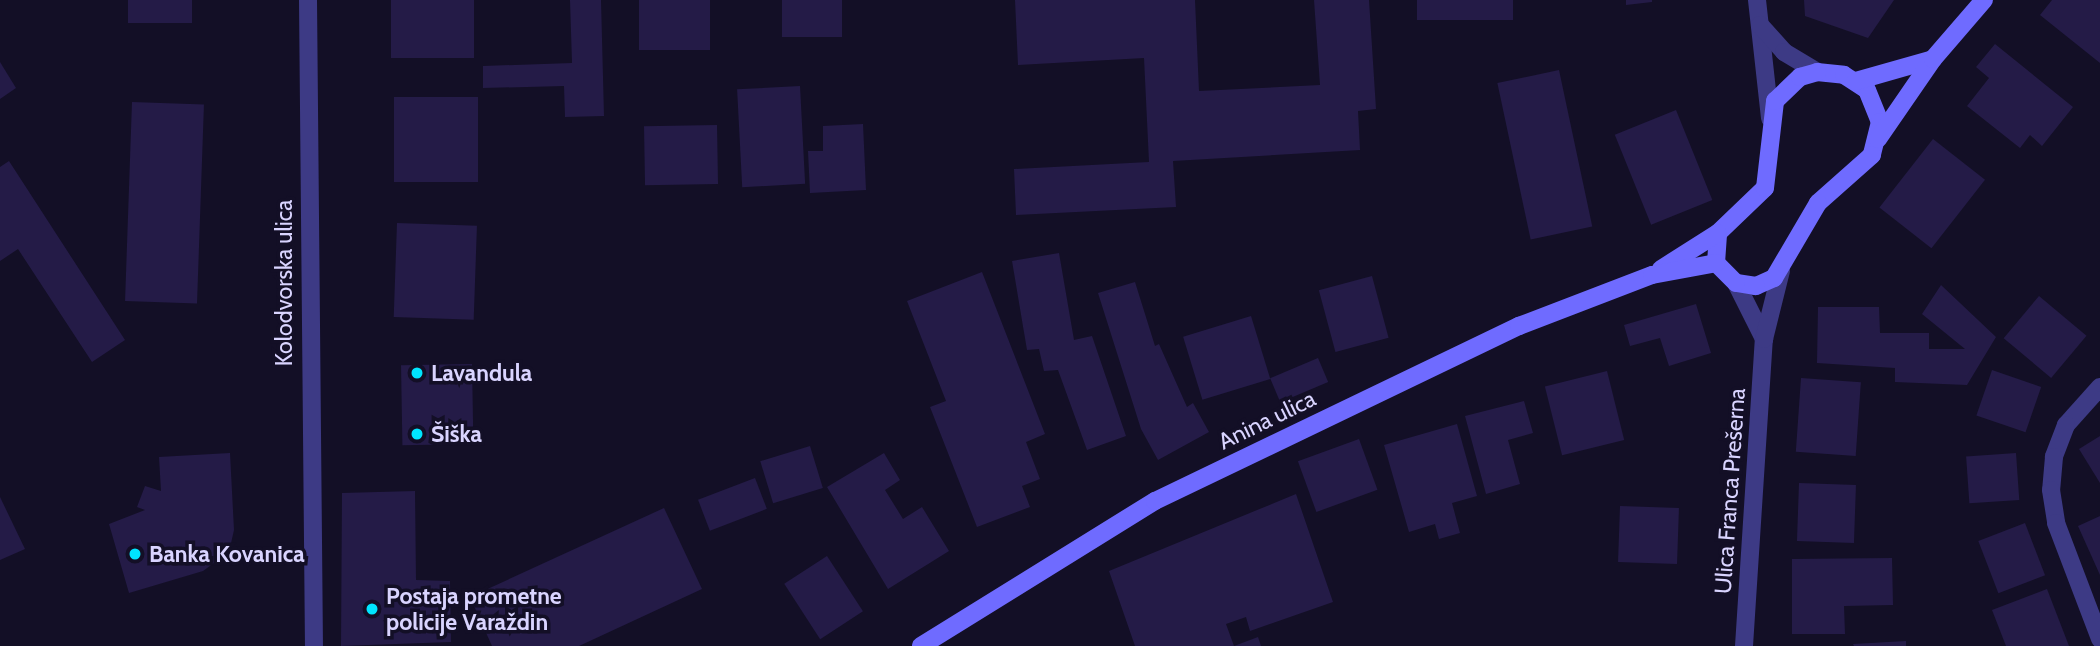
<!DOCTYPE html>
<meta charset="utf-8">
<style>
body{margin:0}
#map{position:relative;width:2100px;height:646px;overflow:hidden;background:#130f26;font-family:Cabin,sans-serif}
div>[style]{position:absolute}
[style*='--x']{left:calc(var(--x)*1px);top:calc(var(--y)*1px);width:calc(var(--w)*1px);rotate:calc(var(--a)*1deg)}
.building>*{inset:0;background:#241b47;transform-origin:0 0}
.minor>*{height:18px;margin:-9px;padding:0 9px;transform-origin:9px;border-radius:9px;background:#3d3a85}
.tertiary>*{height:18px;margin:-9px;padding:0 9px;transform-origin:9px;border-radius:9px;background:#3d3a85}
.secondary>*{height:18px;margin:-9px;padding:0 9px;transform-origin:9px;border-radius:9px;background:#6f6bff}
.dots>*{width:19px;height:19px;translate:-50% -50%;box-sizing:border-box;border:4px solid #130f26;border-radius:50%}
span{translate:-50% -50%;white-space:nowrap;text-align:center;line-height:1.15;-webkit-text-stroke:7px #130f26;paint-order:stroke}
.street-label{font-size:23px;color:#d9d4ff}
.poi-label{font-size:23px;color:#d9d4ff;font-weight:700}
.left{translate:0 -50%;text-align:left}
</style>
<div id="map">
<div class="building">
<i style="left:128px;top:0;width:64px;height:23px"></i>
<i style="left:391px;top:0;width:83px;height:58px"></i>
<i style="clip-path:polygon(570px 0,601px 0,604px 116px,565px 117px,564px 86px,483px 88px,483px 66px,572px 63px)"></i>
<i style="left:639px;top:0;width:71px;height:50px"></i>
<i style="left:782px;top:0;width:60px;height:37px"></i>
<i style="clip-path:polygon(1015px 0,1195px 0,1199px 91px,1320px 85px,1314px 0,1369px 0,1376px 109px,1358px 111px,1360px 150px,1173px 161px,1176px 207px,1016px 215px,1014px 169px,1149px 162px,1144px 58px,1018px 65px)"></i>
<i style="left:1417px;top:0;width:96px;height:20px"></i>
<i style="clip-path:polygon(1626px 0,1652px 0,1652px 2px,1626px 5px)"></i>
<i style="clip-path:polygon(1804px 0,1894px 0,1868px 38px,1805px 16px)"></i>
<i style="clip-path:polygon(2052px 0,2100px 0,2100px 63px,2040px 15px)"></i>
<i style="clip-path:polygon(1995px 44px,2073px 107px,2042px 146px,2030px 135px,2020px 148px,1967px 106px,1989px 78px,1976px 67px)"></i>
<i style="clip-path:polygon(0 62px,16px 88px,0 99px)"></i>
<i style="left:1559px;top:70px;width:160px;height:63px;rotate:78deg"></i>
<i style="left:800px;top:86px;width:98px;height:63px;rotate:87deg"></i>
<i style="left:394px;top:97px;width:84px;height:85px"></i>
<i style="left:132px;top:102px;width:72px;height:199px;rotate:2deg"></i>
<i style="left:1676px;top:110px;width:97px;height:66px;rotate:68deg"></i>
<i style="clip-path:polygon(863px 124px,866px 190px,810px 193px,808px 151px,823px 151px,823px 126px)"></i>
<i style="left:717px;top:125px;width:59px;height:73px;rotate:89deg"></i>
<i style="left:1933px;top:139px;width:66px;height:87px;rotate:38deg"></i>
<i style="clip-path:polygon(9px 161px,125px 340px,92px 362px,18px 249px,0 261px,0 167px)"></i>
<i style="left:397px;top:223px;width:80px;height:94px;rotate:2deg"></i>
<i style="clip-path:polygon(1059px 253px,1074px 340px,1092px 336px,1126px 436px,1087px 450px,1058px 370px,1044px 371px,1039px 349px,1027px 350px,1012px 261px)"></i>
<i style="clip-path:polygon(982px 272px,1045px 434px,1026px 442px,1040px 479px,1022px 486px,1030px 507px,977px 527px,930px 407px,946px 401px,907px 301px)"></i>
<i style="left:1372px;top:276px;width:64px;height:55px;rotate:75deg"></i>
<i style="clip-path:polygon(1135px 282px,1155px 346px,1159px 344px,1187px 407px,1193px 403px,1209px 432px,1158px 460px,1141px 429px,1098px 293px)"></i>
<i style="clip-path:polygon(1941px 285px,1996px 337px,1967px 385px,1895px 382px,1895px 368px,1817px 363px,1818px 307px,1879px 307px,1880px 333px,1929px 333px,1929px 349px,1965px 349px,1922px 314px)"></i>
<i style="left:2039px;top:296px;width:62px;height:55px;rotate:40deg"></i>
<i style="clip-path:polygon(1696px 304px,1711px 353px,1669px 366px,1660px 338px,1630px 346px,1624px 325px)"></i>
<i style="left:1251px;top:316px;width:66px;height:71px;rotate:73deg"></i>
<i style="left:1318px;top:358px;width:26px;height:52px;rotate:67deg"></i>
<i style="left:472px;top:364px;width:80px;height:71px;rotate:89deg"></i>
<i style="left:1992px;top:370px;width:52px;height:48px;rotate:19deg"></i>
<i style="left:1607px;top:371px;width:71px;height:64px;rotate:76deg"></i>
<i style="left:1801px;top:378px;width:60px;height:74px;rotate:4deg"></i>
<i style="clip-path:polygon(1524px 401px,1533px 433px,1508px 440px,1520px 484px,1486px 494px,1465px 416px)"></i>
<i style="clip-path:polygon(1457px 424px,1477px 496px,1452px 503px,1460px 533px,1439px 539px,1435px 524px,1409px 532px,1384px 445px)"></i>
<i style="clip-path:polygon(2100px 436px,2100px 483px,2079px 449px)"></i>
<i style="left:1359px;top:439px;width:54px;height:65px;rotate:70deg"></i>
<i style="left:810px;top:446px;width:44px;height:52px;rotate:73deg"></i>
<i style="clip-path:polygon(230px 453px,234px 530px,229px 552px,203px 571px,129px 593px,109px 524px,145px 510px,137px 507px,145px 486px,161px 491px,159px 457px)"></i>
<i style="clip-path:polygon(884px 453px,900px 480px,885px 490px,903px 519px,922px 507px,949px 551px,888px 589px,827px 487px)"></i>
<i style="left:2016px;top:453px;width:47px;height:50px;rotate:86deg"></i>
<i style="left:755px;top:478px;width:33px;height:61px;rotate:69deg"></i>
<i style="left:1799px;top:483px;width:57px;height:58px;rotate:2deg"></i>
<i style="clip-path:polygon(415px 491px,416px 580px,450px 581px,451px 642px,341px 646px,342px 493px)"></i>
<i style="clip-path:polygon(1296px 494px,1333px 602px,1250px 631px,1246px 617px,1226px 624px,1234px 646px,1135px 646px,1109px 571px)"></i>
<i style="clip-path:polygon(0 497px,25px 549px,0 560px)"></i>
<i style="left:1620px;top:506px;width:59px;height:56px;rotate:2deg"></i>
<i style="clip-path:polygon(664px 508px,702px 589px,579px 646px,492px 646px,470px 597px)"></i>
<i style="clip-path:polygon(2100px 516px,2100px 575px,2078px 526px)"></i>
<i style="left:2025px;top:523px;width:56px;height:50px;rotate:69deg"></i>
<i style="left:827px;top:556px;width:66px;height:51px;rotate:57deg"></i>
<i style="clip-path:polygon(1892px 558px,1893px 605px,1844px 606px,1845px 634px,1792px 634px,1792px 559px)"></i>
<i style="clip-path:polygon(2047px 589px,2069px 646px,2006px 646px,1992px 610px)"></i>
<i style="clip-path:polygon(1258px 637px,1261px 646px,1234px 646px)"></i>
<i style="clip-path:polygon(1906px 641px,1906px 646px,1854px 646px,1853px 644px)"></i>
</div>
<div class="minor">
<i style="--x:308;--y:0;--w:646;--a:89.47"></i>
<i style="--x:2100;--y:387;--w:51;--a:131.8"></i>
<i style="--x:2066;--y:425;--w:34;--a:111"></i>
<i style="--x:2054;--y:457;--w:33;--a:95"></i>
<i style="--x:2051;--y:490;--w:33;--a:81"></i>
<i style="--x:2056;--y:523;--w:124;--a:69.2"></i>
</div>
<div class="tertiary">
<i style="--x:1757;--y:0;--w:119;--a:83.7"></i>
<i style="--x:1760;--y:25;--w:36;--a:48"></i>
<i style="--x:1784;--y:52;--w:39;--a:31"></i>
<i style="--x:1736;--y:283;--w:63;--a:63.4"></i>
<i style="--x:1744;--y:646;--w:308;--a:-86.3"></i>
<i style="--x:1764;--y:339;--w:70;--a:-76"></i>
</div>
<div class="secondary">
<i style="--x:1817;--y:72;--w:27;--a:6"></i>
<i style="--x:1844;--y:75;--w:27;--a:33"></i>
<i style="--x:1867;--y:90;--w:35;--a:68"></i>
<i style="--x:1880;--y:122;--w:34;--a:104"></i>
<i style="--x:1872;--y:155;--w:72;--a:138.4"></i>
<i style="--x:1818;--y:203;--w:87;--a:120.4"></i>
<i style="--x:1774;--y:278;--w:20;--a:156"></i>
<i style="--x:1756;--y:286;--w:20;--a:-171"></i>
<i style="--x:1736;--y:283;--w:28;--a:-135"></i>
<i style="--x:1716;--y:263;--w:30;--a:-86"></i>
<i style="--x:1718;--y:233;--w:65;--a:-43.8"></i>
<i style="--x:1765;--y:188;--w:88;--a:-83.4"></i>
<i style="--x:1775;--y:101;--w:35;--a:-44"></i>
<i style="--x:1800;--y:77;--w:18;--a:-16"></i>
<i style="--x:1856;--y:81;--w:80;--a:-15.9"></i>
<i style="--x:1878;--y:139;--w:97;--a:-55.5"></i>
<i style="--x:1933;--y:59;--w:78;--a:-49.2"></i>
<i style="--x:1661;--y:269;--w:67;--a:-32.3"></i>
<i style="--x:921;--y:646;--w:275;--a:-31.8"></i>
<i style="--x:1155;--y:501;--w:404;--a:-25.7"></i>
<i style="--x:1519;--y:326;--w:142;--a:-21"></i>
<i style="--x:1652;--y:275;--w:65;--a:-10.6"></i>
</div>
<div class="dots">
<i style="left:417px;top:373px;background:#00e5ff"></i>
<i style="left:417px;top:434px;background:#00e5ff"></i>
<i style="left:135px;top:554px;background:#00e5ff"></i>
<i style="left:372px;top:609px;background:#00e5ff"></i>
</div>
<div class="street-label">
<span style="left:284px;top:283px;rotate:-90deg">Kolodvorska ulica</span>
<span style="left:1267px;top:420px;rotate:-26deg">Anina ulica</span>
<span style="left:1730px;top:491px;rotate:-86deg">Ulica Franca Prešerna</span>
</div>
<div class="poi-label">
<span class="left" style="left:431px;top:373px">Lavandula</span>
<span class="left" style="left:431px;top:434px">Šiška</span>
<span class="left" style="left:149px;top:554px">Banka Kovanica</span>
<span class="left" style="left:386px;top:609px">Postaja prometne<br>policije Varaždin</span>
</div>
</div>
